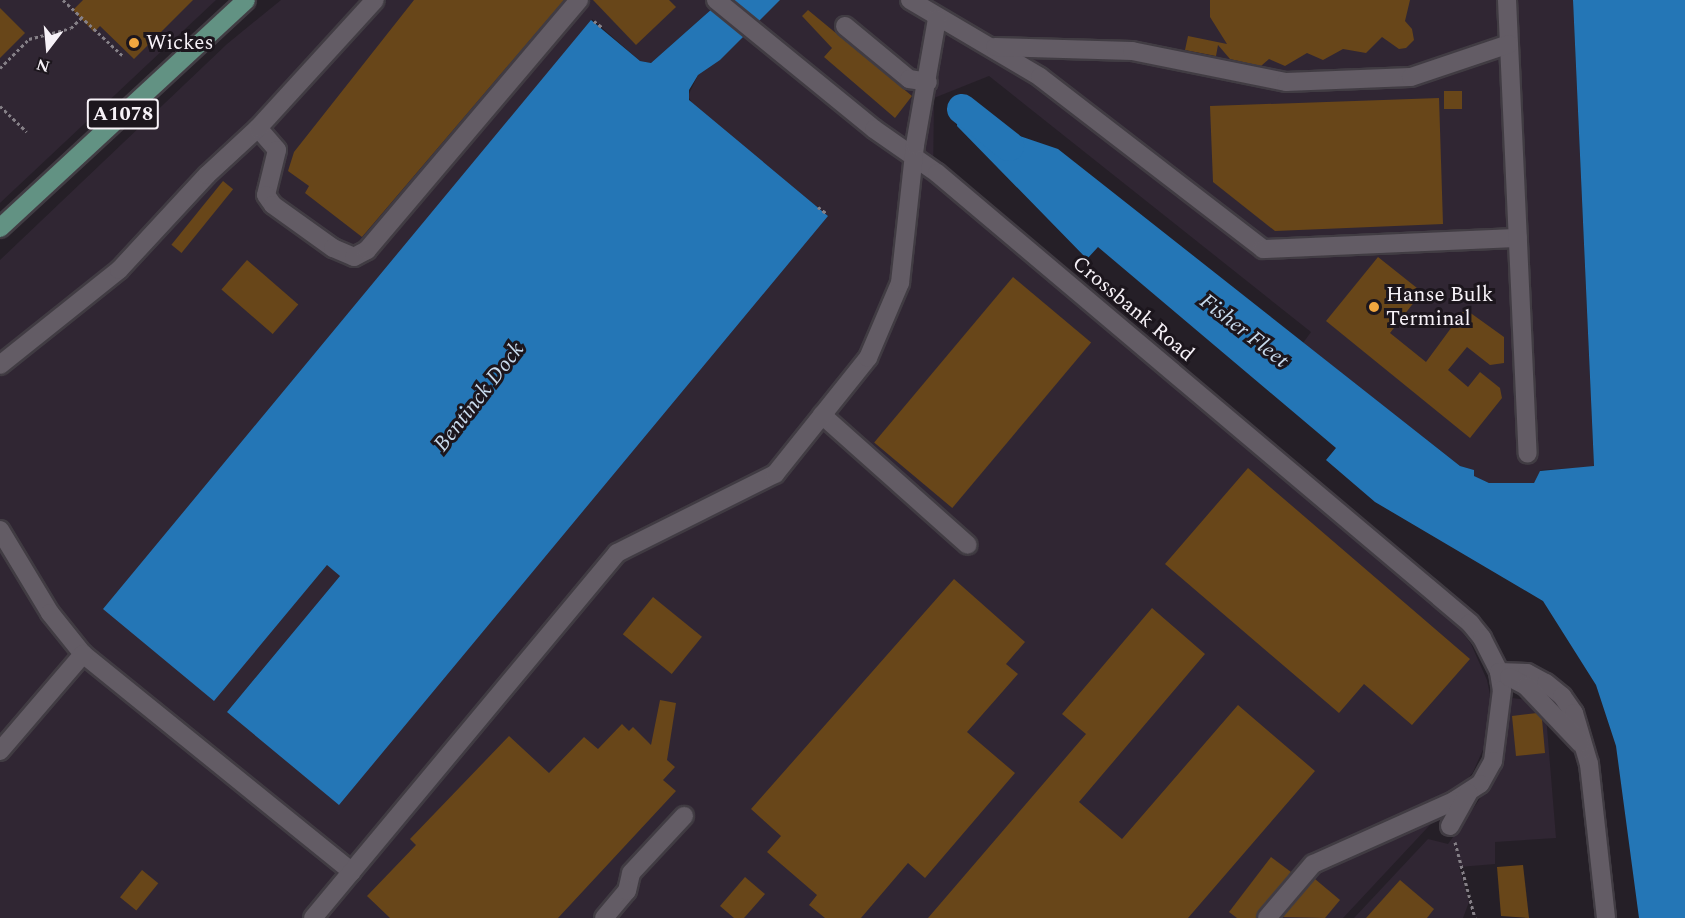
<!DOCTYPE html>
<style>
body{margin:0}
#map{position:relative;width:1685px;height:918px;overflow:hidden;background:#251f27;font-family:Spectral,serif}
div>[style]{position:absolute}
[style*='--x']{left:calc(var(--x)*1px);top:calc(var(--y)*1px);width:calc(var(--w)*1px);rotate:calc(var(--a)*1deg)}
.built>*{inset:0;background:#302633}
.water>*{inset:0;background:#2476b6}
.river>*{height:30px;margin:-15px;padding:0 15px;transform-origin:15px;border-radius:15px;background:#2476b6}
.building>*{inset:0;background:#684619;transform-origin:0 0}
.path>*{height:3px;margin-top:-1.5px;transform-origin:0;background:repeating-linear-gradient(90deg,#858087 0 3px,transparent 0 6px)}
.roads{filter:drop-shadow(2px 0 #413c43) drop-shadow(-2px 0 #413c43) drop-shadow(0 2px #413c43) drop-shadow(0 -2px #413c43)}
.minor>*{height:18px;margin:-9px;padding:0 9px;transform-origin:9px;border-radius:9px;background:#635c65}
.major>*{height:18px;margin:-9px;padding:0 9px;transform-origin:9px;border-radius:9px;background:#629283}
.dots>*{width:16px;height:16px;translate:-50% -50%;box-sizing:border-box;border:3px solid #1c161d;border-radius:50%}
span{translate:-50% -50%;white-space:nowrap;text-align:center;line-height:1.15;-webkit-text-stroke:6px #1c161d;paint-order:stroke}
.shield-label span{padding:2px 4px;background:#1c161d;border:2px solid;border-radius:4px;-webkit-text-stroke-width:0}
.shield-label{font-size:20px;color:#f7f2f8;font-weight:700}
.poi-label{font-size:21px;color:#f7f2f8}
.left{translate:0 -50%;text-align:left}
.street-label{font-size:21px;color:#f7f2f8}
.water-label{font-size:22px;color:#c8daec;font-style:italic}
.north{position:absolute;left:18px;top:18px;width:60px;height:60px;-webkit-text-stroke:4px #1c161d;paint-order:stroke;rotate:196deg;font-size:16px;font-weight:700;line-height:24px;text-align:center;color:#f7f2f8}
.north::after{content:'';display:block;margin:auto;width:21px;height:27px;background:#f7f2f8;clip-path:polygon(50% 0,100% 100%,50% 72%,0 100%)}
</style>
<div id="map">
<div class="built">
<i style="clip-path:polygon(0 0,216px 0,0 203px)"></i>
<i style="clip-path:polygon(281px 0,722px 0,651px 63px,640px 61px,592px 19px,214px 700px,327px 565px,340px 576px,227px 712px,825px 214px,693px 105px,688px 96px,698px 75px,780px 0,1573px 0,1594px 467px,1541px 470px,1534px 483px,1489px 483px,1473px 476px,1474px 470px,1460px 466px,1303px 343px,1311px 332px,989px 76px,934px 98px,933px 182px,1457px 625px,1471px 644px,1487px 680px,1492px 704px,1486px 743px,1473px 772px,1443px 811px,1343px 918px,0 918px,0 260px,227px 44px)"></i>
<i style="clip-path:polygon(1512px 698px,1527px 700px,1546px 715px,1556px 838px,1495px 842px,1495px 864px,1459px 867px,1469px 902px,1463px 918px,1354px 918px,1428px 839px,1448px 844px,1458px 830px,1491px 783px,1501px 760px)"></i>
</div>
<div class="water">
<i style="clip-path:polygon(722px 0,780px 0,720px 60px,698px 75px,689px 90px,689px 100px,828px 216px,339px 805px,227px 712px,340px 576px,327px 565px,214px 701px,103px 609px,591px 20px,640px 61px,651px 63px)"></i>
<i style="clip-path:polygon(1573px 0,1685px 0,1685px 918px,1639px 918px,1616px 746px,1596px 685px,1543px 601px,1375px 502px,1326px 460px,1336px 448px,1098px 247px,1087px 259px,957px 126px,958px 115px,1058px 149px,1460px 466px,1474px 470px,1474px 476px,1489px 483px,1534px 483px,1540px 471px,1594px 466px)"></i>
</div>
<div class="river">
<i style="--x:962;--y:109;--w:60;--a:38.2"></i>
</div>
<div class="building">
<i style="clip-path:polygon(83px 0,193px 0,134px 59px,100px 26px,94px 32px,73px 10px)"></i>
<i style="clip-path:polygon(414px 0,564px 0,362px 237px,305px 193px,309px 186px,288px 171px,294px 152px)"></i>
<i style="clip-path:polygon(593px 0,669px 0,676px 7px,636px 45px)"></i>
<i style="clip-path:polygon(1210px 0,1410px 0,1405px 21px,1412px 29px,1414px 40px,1406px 48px,1399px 49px,1382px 37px,1366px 53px,1343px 49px,1323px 60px,1307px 53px,1285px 66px,1269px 59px,1261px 66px,1230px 59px,1218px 45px,1216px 56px,1185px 50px,1188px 36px,1227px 44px,1210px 17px)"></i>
<i style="clip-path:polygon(0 8px,25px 33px,0 58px)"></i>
<i style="clip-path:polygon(808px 10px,912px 96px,895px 118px,824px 57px,832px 48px,802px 16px)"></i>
<i style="left:1444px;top:91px;width:18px;height:18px"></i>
<i style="clip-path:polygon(1439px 98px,1443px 224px,1275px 231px,1213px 182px,1210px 106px)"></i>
<i style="left:223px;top:181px;width:13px;height:82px;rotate:39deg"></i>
<i style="clip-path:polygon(1378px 257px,1422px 292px,1390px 333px,1426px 362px,1465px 309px,1504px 337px,1504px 363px,1490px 365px,1467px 347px,1448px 370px,1468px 387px,1480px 372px,1500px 388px,1502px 398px,1470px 438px,1326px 321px)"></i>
<i style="left:247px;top:260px;width:68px;height:39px;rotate:41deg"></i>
<i style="left:1013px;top:277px;width:102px;height:216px;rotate:40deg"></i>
<i style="clip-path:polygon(1248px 468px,1470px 659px,1412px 725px,1364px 684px,1339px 713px,1165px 564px)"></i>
<i style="clip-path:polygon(954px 579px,1025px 642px,1006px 664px,1018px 674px,967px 732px,1015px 773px,925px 878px,908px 863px,861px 918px,825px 918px,809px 905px,817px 895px,767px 852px,781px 836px,751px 809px)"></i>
<i style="left:653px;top:597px;width:63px;height:48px;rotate:39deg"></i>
<i style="clip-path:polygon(1152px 608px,1205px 654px,1079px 802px,1122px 839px,1238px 705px,1315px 771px,1188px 918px,928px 918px,1086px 734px,1062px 714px)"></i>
<i style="clip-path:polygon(660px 700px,676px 703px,667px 760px,675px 767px,663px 780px,676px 791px,558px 918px,390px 918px,367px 896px,416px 845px,410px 839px,509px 736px,549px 773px,584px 737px,598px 749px,622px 724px,629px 731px,633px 727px,651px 745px)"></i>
<i style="clip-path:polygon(1537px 713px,1542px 719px,1545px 753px,1516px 756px,1512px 716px)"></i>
<i style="clip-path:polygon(1271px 857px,1291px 872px,1256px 918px,1237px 918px,1229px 912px)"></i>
<i style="clip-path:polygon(1523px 865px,1529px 918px,1501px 916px,1497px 867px)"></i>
<i style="left:142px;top:870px;width:21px;height:35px;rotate:39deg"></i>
<i style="clip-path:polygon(745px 877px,765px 894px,744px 918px,734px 918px,720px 906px)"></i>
<i style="clip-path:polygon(1315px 879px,1340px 900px,1325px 918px,1282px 917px)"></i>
<i style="clip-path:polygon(1400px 880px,1434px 909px,1427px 918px,1366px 918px)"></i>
</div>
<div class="path">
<i style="--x:63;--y:0;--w:81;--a:43"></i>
<i style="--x:594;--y:21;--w:11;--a:38"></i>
<i style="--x:0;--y:68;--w:41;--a:-45"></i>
<i style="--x:29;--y:39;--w:43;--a:-14.7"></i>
<i style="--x:71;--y:28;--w:16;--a:-45"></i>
<i style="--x:0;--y:106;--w:37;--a:44"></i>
<i style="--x:818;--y:207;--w:10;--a:37"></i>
<i style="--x:1455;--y:842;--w:79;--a:75.3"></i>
</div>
<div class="roads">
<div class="minor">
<i style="--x:716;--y:0;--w:204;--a:39.2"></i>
<i style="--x:874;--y:129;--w:77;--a:34.9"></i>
<i style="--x:937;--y:173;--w:698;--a:40.17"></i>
<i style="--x:1470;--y:623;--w:19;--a:51"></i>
<i style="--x:1482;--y:638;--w:38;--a:63"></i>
<i style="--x:1499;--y:672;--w:18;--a:81"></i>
<i style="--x:1502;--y:690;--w:72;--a:97.2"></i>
<i style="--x:1493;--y:761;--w:26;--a:119"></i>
<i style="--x:1480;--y:784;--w:31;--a:147"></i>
<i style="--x:1454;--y:801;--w:154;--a:155.9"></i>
<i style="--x:1313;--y:864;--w:71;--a:130.4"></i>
<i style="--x:910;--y:0;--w:151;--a:30.6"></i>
<i style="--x:1040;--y:77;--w:282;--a:37.6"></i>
<i style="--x:1263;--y:249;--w:255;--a:-2.5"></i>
<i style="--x:1507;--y:0;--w:454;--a:87.4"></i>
<i style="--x:845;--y:26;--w:83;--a:39.6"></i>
<i style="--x:909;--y:79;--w:19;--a:9"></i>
<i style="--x:995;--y:47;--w:137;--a:1.7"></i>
<i style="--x:1132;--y:51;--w:157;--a:11.4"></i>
<i style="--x:1286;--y:82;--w:125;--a:-2.3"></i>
<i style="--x:1411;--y:77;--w:103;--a:-18.6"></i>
<i style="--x:258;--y:128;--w:29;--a:49"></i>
<i style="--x:277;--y:150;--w:46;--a:103.7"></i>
<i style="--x:266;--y:195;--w:12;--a:55"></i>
<i style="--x:273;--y:205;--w:74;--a:35.6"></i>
<i style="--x:333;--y:248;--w:23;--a:23"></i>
<i style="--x:354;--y:257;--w:15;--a:-28"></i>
<i style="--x:367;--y:250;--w:328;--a:-49.7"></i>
<i style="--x:0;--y:365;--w:152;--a:-38.6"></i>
<i style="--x:119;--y:270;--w:129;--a:-47.2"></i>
<i style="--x:207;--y:175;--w:69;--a:-42.7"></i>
<i style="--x:258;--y:128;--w:173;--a:-47.6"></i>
<i style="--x:822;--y:415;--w:195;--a:41.7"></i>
<i style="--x:0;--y:530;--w:97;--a:58.9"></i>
<i style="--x:50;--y:613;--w:53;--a:51.2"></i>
<i style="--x:83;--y:654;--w:346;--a:39"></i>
<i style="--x:1499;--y:672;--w:28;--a:2"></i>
<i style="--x:1527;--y:673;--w:21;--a:28"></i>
<i style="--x:1546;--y:683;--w:21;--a:39"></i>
<i style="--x:1562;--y:696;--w:21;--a:55"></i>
<i style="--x:1574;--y:713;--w:53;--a:73.6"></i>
<i style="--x:1589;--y:764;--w:155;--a:83.7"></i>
<i style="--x:1509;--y:677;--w:19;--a:28"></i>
<i style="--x:1526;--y:686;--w:79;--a:46.5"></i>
<i style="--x:0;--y:751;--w:128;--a:-49.4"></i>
<i style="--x:1450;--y:826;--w:38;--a:-61"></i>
<i style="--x:313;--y:918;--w:475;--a:-50.2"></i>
<i style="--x:617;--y:553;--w:177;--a:-26.6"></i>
<i style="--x:775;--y:474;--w:149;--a:-51.3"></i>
<i style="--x:868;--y:358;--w:82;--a:-66.9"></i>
<i style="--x:900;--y:283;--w:139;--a:-83.8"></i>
<i style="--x:915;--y:145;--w:128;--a:-80.1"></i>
<i style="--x:604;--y:918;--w:35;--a:-50"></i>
<i style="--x:627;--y:891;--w:18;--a:-77"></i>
<i style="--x:631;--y:873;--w:78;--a:-47.1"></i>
</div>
<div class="major">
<i style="--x:0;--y:228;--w:335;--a:-42.8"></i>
</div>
</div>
<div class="dots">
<i style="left:134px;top:43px;background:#f0a63f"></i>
<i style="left:1374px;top:307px;background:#f0a63f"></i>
</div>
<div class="shield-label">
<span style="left:123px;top:114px">A1078</span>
</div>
<div class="poi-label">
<span class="left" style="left:146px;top:43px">Wickes</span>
<span class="left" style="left:1386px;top:307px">Hanse Bulk<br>Terminal</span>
</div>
<div class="street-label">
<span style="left:1133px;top:309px;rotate:40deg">Crossbank Road</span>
</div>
<div class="water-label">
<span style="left:1244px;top:331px;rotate:38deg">Fisher Fleet</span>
<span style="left:479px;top:397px;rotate:-52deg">Bentinck Dock</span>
</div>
<div class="north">N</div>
</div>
